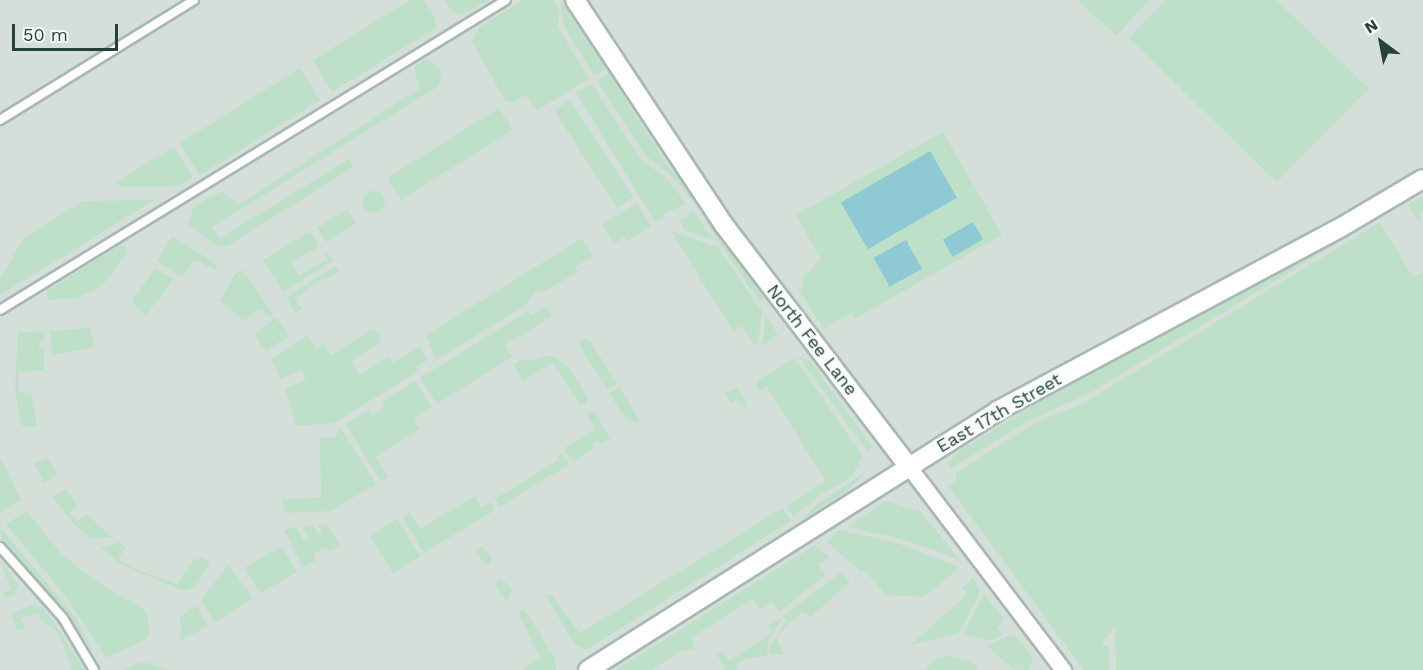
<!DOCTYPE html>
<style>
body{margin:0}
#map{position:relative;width:1423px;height:670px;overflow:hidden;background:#e6efeb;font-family:"Work Sans",sans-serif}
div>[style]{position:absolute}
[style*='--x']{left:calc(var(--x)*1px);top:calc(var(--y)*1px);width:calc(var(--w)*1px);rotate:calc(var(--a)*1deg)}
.built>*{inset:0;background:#d4dfda;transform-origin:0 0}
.green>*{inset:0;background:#bfe0c8;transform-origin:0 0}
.round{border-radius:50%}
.water>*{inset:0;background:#8ec9d4;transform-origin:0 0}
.roads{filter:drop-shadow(2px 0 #a8b8b2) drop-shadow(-2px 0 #a8b8b2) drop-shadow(0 2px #a8b8b2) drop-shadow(0 -2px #a8b8b2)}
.lane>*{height:8px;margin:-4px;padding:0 4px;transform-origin:4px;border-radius:4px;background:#fff}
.street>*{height:15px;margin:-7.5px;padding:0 7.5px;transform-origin:7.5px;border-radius:7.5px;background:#fff}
.secondary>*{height:18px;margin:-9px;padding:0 9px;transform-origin:9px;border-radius:9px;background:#fff}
span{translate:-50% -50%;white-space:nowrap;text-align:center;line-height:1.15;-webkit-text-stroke:4.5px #f7fbf9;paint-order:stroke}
.street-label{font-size:18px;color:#24423a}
.north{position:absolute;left:1351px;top:12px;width:60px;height:60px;-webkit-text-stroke:4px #f7fbf9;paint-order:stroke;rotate:328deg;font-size:16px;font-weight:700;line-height:24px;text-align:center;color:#24423a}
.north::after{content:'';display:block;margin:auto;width:21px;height:27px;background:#24423a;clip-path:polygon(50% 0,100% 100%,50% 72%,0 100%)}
.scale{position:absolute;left:12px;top:24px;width:106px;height:27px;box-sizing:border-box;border:3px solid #24423a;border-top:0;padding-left:8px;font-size:18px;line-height:21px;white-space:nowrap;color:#24423a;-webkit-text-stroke:4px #f7fbf9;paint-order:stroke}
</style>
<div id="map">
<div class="built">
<i style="left:0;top:0;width:1423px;height:670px"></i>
</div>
<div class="green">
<i style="clip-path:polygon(410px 0,424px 0,436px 20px,436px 28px,332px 92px,313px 60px)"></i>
<i style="clip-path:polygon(444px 0,490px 0,461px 15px,451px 11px)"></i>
<i style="clip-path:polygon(523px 0,554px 0,560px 11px,558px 27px,589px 79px,536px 111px,526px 95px,512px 103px,505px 100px,472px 42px,479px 27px)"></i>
<i style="clip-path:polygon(560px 0,606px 69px,594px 76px,564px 26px)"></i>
<i style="clip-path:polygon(1078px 0,1150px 0,1116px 36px)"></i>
<i style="clip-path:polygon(1165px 0,1276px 0,1369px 88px,1277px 182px,1129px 38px)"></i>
<i style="clip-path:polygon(425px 59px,439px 67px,442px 77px,439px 86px,212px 227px,220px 238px,349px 159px,354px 167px,227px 246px,216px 246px,188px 224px,194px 206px,222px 191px,239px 204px,419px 89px,414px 68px)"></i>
<i style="left:300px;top:68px;width:38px;height:142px;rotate:58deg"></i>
<i style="clip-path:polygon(609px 73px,671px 171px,676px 169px,697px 198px,692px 201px,676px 180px,645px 155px,597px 81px)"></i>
<i style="clip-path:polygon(592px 84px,640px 158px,668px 180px,687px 204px,663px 214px,664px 218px,656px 223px,576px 93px)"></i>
<i style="left:570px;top:100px;width:116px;height:19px;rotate:57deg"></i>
<i style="left:499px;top:108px;width:26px;height:132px;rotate:58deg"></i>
<i style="clip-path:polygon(943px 132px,1002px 235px,855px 319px,851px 313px,824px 329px,800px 292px,804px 276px,821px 259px,796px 215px)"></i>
<i style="clip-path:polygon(174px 147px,193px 178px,179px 186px,119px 187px,118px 181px)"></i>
<i class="round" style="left:363px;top:191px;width:22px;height:22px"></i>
<i style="clip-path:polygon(1423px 196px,1423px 212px,1419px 214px,1421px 225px,1407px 205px)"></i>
<i style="clip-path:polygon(155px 200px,0 295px,0 279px,24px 238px,83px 201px)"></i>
<i style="clip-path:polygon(637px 203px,651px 226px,627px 241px,624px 237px,614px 244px,602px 225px)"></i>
<i style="left:347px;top:209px;width:17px;height:35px;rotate:57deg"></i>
<i style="clip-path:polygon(1387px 209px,1390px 211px,1092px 392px,1026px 422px,952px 468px,949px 466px,948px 462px,961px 450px,1032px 406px,1278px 273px)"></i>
<i style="clip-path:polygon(694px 211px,713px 240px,684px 230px,680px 220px)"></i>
<i style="left:710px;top:216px;width:99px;height:7px;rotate:56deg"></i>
<i style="clip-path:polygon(1380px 222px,1413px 277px,1423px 272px,1423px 670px,1116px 670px,1115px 636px,1118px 629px,1113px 626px,1108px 638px,1103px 639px,1103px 646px,1109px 646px,1110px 670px,1084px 670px,948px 486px,956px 480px,956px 473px,1035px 423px,1084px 403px)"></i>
<i style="clip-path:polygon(310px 231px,320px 246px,291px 263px,299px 276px,327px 259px,324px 254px,327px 252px,333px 261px,283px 292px,263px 260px)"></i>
<i style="clip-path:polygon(671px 231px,718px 247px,762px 311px,758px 344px,754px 345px,742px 326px,733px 331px)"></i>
<i style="clip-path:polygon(172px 236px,215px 263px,217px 271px,195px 260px,182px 277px,157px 262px)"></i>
<i style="clip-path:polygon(582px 238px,593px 256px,575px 267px,577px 272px,548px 290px,536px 292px,523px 307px,436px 360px,426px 335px)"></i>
<i style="clip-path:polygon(120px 245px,126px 248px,126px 254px,102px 286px,78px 298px,47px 300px,47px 291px)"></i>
<i style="clip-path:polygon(336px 266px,339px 272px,326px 280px,324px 277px,296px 298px,302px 309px,296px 313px,286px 297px)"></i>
<i style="clip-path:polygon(155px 268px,174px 279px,146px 315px,132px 301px)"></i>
<i style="clip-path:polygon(243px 270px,273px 314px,269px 317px,261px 309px,243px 321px,220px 300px,235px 274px)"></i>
<i style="clip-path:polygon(546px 306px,552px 316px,505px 345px,512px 357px,437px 404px,420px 378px,528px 311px,531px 315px)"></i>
<i style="clip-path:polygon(766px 316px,778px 335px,762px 345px)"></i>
<i style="clip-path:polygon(275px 317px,290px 335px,266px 351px,255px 335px)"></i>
<i style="clip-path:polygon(89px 328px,95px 347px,52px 355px,50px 331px)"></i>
<i style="clip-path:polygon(374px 328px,382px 342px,351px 361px,359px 375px,388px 357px,392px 363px,420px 346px,428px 360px,416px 367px,419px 371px,334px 423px,296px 426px,285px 389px,306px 380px,302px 370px,280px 379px,272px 359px,307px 335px,316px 349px,324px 344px,331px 355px)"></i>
<i style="clip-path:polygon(43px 331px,44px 341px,39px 342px,39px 348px,44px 348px,44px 370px,18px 372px,18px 392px,31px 393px,37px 425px,25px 428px,21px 424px,15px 388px,18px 332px)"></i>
<i style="clip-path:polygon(585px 339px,590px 340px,617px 384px,607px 390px,578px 343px)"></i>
<i style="clip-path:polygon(545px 356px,556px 357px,569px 368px,588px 399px,585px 403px,580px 405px,553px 362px,523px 381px,513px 365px,524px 358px,527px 362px)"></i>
<i style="clip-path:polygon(799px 357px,810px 361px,868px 440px,872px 447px,868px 452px)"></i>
<i style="clip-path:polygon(795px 358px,863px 457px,850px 478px,820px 495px,793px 517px,787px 506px,826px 481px,767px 387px,760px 391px,756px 386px,758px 380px)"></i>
<i style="clip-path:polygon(415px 381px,432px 407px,414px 419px,420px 429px,376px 457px,388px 477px,381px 481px,345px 424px,369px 410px,373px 416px,384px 408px,381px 402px)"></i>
<i style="clip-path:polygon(619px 387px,640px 421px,636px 423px,623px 415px,609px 393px)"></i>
<i style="clip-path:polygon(737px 387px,747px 404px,745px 408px,736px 400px,731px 403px,725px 393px)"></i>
<i style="clip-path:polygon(595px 411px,610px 439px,602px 444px,599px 441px,593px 445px,595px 448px,573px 462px,564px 448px,595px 430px,586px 414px)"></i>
<i style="clip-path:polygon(341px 428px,376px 484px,331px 511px,285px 513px,282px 500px,321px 497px,320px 438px,335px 437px)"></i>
<i style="clip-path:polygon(562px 453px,569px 464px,500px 507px,495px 499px,559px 460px,557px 456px)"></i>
<i style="clip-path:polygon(0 456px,21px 500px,0 513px)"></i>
<i style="clip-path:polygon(48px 458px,57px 475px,44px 483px,34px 463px)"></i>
<i style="clip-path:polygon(867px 471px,846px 492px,797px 523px,820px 502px)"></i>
<i style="clip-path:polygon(66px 489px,78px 505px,70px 513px,77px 521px,86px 514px,112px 537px,91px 539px,71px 521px,53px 497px)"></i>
<i style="clip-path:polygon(475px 496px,481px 507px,490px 502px,495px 510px,424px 553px,402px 517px,409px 512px,420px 529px)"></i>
<i style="clip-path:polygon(885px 501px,920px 511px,959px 559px,905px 540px,848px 527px)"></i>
<i style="clip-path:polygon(783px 508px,791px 521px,587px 650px,575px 645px,546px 596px,551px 594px,580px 633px)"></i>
<i style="clip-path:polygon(27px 511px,62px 555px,99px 583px,146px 611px,150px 631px,145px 640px,106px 658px,66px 597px,6px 524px)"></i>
<i style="left:397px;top:519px;width:44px;height:32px;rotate:58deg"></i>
<i style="clip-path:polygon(326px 523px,340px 545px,329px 552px,325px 547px,313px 554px,316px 560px,303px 568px,284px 530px,297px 527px,303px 540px,308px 537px,302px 527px,313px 525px,318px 534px,322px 531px,318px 525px)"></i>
<i style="clip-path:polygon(0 527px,75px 617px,95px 654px,60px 604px,2px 540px)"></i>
<i style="clip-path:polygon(839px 530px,894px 542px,960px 567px,924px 597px,886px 595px,864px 570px,861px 572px,827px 542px)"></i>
<i style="clip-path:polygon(120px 542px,126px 547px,119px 558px,131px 567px,178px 584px,194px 558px,198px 561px,201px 556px,210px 562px,195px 587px,184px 591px,122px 565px,101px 548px)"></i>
<i style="clip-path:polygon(815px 545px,829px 557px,818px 565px,826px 575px,779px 612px,772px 602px,760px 610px,753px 599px,692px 637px,695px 649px,683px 651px,651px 670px,616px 670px)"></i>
<i style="left:282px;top:546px;width:30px;height:43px;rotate:60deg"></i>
<i style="clip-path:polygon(482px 546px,492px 557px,488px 567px,475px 551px)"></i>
<i style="clip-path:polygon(0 560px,18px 584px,15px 594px,6px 599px,2px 593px,11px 589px)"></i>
<i style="clip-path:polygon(228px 565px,253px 598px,215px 623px,201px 600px)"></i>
<i style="clip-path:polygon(841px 572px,850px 582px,811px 617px,802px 612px,776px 637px,784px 654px,770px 655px,770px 646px,786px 621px,783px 616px)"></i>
<i style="clip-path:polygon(974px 577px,980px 593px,959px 633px,911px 645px,967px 594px,962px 588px)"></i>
<i style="clip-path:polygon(501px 579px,512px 588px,507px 601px,494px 583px)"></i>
<i style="clip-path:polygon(984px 594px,1005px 619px,998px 627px,1003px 635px,992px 640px,963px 635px)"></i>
<i style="clip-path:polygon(33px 605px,43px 608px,50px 617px,85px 670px,72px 670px,60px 636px,54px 627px,42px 623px,38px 613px,21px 618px,25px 629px,16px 629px,11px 614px)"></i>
<i style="clip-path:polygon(196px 605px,208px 626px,181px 640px,180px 617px)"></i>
<i style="clip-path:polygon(521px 610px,525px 610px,554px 657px,556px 670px,521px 670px,540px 658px,519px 615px)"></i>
<i style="clip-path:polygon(782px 617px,769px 641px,767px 656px,747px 659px,736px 665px,739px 670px,725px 670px,717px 654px,723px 652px,729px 661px,771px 633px,768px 626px)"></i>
<i style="clip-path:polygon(1014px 634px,1033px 657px,1028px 670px,1013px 669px,986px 645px)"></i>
<i style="clip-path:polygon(948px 656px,971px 662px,980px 670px,924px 670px,937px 659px)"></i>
<i style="clip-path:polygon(139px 663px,148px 663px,169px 670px,122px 670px)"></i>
</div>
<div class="water">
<i style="left:930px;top:151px;width:54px;height:103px;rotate:60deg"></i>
<i style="left:973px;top:222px;width:20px;height:35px;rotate:60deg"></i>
<i style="left:906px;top:240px;width:33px;height:37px;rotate:61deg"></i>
</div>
<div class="roads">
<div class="lane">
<i style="--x:0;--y:120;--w:228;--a:-31.7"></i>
<i style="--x:0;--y:310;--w:593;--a:-31.49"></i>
<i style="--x:0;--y:547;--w:95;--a:48.4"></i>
<i style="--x:63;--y:618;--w:61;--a:59.2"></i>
</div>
<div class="street">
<i style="--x:909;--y:467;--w:255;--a:52.8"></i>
</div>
<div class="secondary">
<i style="--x:575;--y:0;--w:270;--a:56.5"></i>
<i style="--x:724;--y:225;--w:305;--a:52.6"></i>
<i style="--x:588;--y:670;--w:484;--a:-32.3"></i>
<i style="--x:997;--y:411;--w:389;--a:-28.1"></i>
<i style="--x:1340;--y:228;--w:96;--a:-30.6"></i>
</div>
</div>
<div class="street-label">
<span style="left:812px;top:340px;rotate:52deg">North Fee Lane</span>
<span style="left:999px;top:413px;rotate:-30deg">East 17th Street</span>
</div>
<div class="north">N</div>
<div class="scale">50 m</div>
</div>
